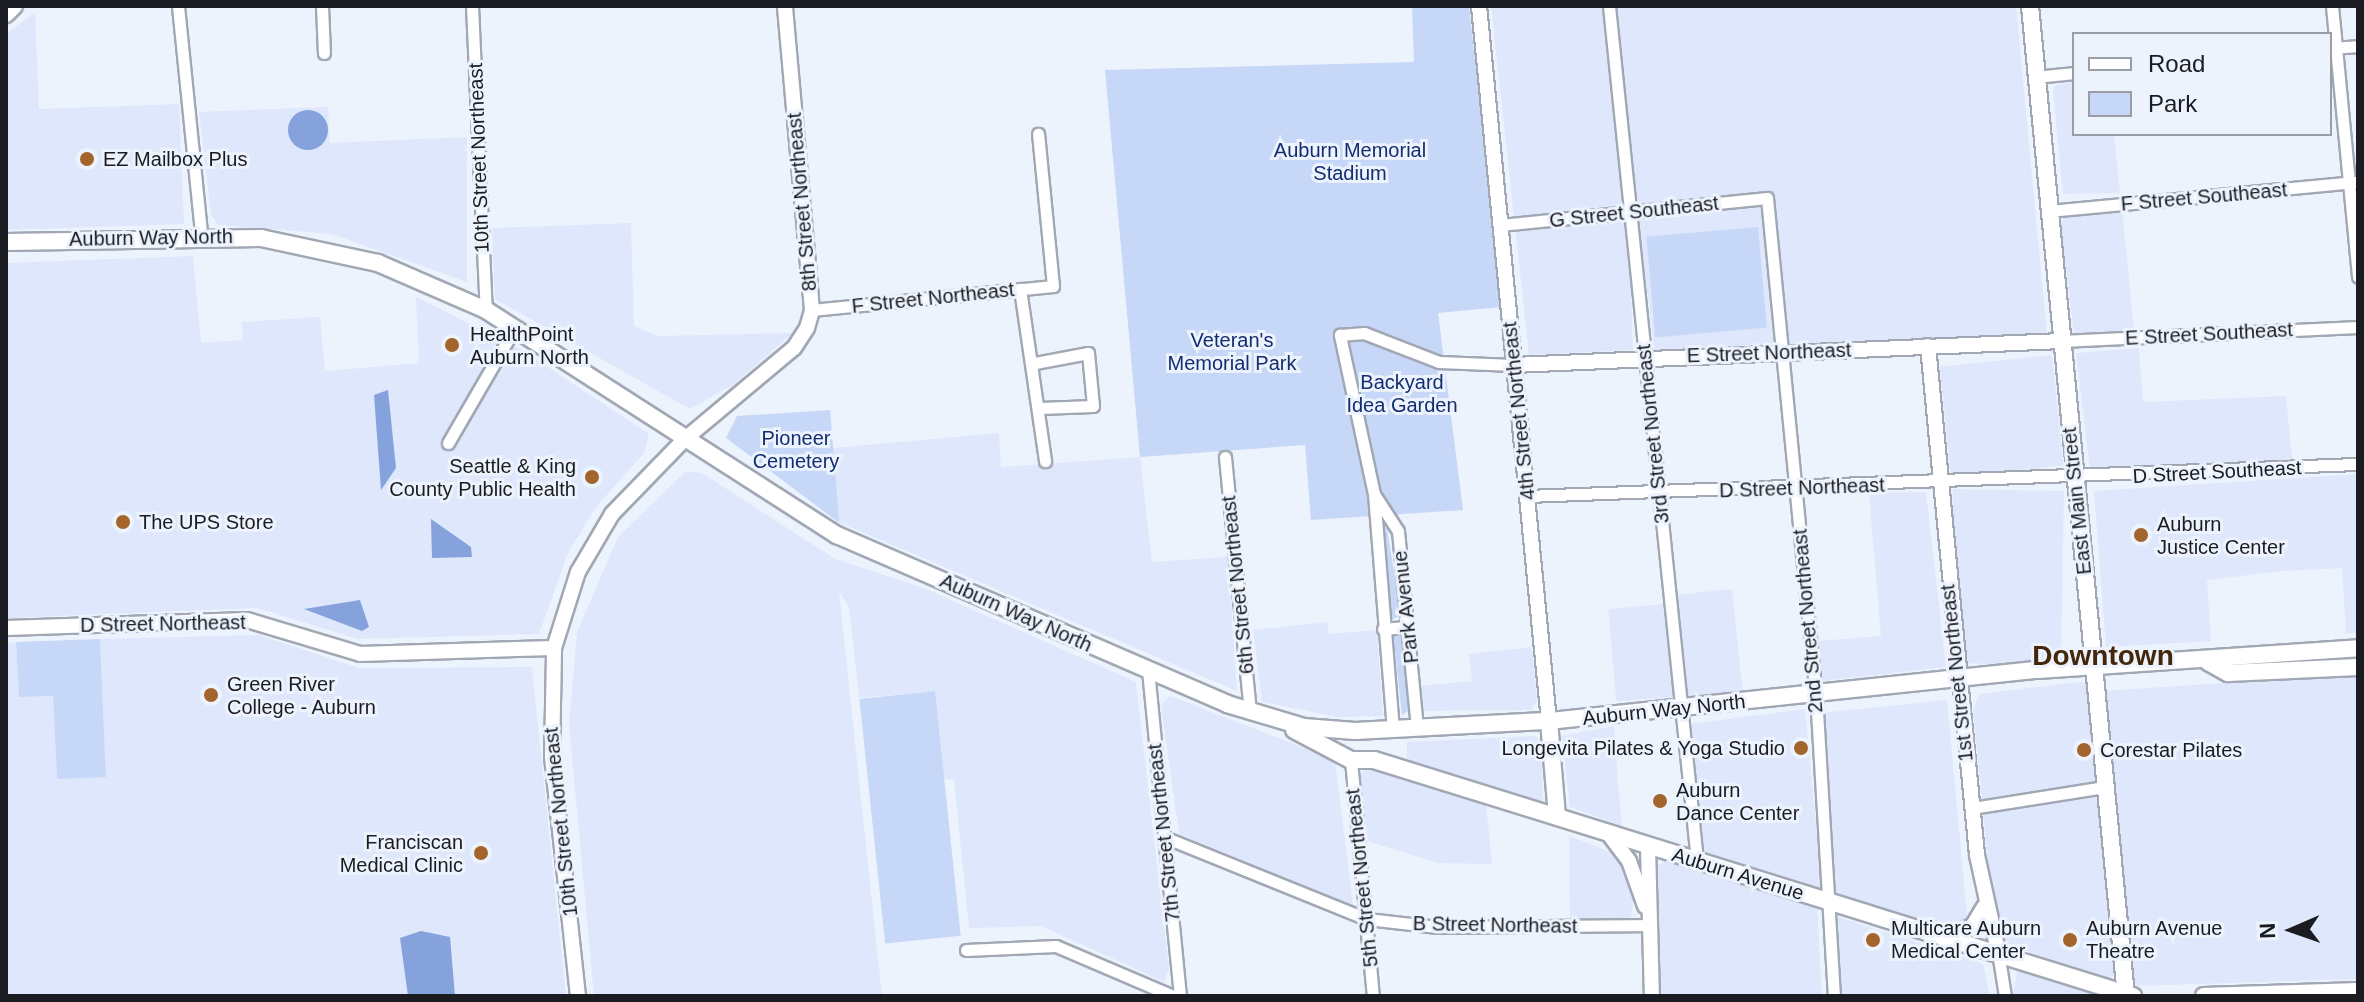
<!DOCTYPE html>
<style>
body{margin:0}
#map{position:relative;width:2364px;height:1002px;overflow:hidden;background:#edf3fd;font-family:Arial,sans-serif}
div>[style]{position:absolute}
[style*='--x']{left:calc(var(--x)*1px);top:calc(var(--y)*1px);width:calc(var(--w)*1px);rotate:calc(var(--a)*1deg)}
.built>*{inset:0;background:#dee7fc;transform-origin:0 0}
.green>*{inset:0;background:#c7d7f7;transform-origin:0 0}
.water>*{inset:0;background:#86a2dc}
.round{border-radius:50%}
.roads{filter:drop-shadow(2px 0 #a1a8b4) drop-shadow(-2px 0 #a1a8b4) drop-shadow(0 2px #a1a8b4) drop-shadow(0 -2px #a1a8b4)}
.minor>*{height:11px;margin:-5.5px;padding:0 5.5px;transform-origin:5.5px;border-radius:5.5px;background:#fff}
.tertiary>*{height:14px;margin:-7px;padding:0 7px;transform-origin:7px;border-radius:7px;background:#fff}
.secondary>*{height:16px;margin:-8px;padding:0 8px;transform-origin:8px;border-radius:8px;background:#fff}
.dots>*{width:22px;height:22px;translate:-50% -50%;box-sizing:border-box;border:4px solid #edf3fd;border-radius:50%}
span{translate:-50% -50%;white-space:nowrap;text-align:center;line-height:1.15;-webkit-text-stroke:6px #edf3fd;paint-order:stroke}
.park-label{font-size:20px;color:#132d70}
.street-label{font-size:20px;color:#1a1c21}
.poi-label{font-size:20px;color:#1a1c21}
.left{translate:0 -50%;text-align:left}
.right{translate:-100% -50%;text-align:right}
.district-label{font-size:28px;color:#44260a;font-weight:700}
.frame{position:absolute;inset:0;border:8px solid #1a1c21;pointer-events:none}
.legend{position:absolute;left:2072px;top:32px;width:260px;height:104px;box-sizing:border-box;background:#edf3fd;border:2px solid #999da5;margin:0;padding:10px 14px;list-style:none;font-size:24px;color:#1a1c21}
.legend li{display:flex;align-items:center;gap:16px;height:40px}
.legend b{width:40px;border:2px solid #999da5}
.north{position:absolute;left:2252px;top:890px;width:80px;height:80px;-webkit-text-stroke:6px #edf3fd;paint-order:stroke;rotate:268deg;font-size:22px;font-weight:700;line-height:32px;text-align:center;color:#1a1c21}
.north::after{content:'';display:block;margin:auto;width:28px;height:36px;background:#1a1c21;clip-path:polygon(50% 0,100% 100%,50% 72%,0 100%)}
</style>
<div id="map">
<div class="built">
<i style="clip-path:polygon(1491px 6px,2016px 6px,2047px 334px,1654px 350px,1648px 293px,1631px 295px,1633px 350px,1529px 355px)"></i>
<i style="clip-path:polygon(35px 12px,39px 109px,179px 104px,184px 224px,6px 230px,6px 34px)"></i>
<i style="clip-path:polygon(2074px 82px,2074px 134px,2114px 134px,2120px 193px,2063px 194px,2053px 93px,2055px 85px)"></i>
<i style="clip-path:polygon(328px 107px,330px 143px,467px 137px,467px 282px,332px 234px,218px 225px,211px 214px,199px 112px)"></i>
<i style="clip-path:polygon(2122px 208px,2134px 332px,2074px 335px,2061px 224px,2065px 214px)"></i>
<i style="clip-path:polygon(631px 223px,634px 326px,658px 336px,793px 333px,734px 384px,690px 409px,495px 299px,492px 228px)"></i>
<i style="clip-path:polygon(193px 256px,201px 343px,243px 340px,242px 322px,320px 317px,325px 371px,419px 363px,416px 297px,522px 350px,649px 434px,644px 453px,596px 507px,568px 553px,539px 634px,358px 639px,257px 608px,6px 618px,6px 263px)"></i>
<i style="clip-path:polygon(2139px 348px,2143px 402px,2286px 396px,2292px 460px,2090px 471px,2076px 353px)"></i>
<i style="left:2052px;top:355px;width:111px;height:113px;rotate:84deg"></i>
<i style="clip-path:polygon(999px 433px,1001px 467px,1140px 457px,1152px 562px,1228px 557px,1237px 691px,838px 522px,833px 448px)"></i>
<i style="clip-path:polygon(686px 471px,702px 473px,835px 559px,924px 588px,1136px 682px,1169px 969px,1164px 982px,1041px 926px,969px 928px,954px 780px,944px 779px,935px 691px,859px 698px,849px 607px,839px 591px,882px 996px,594px 996px,569px 724px,577px 632px,618px 537px)"></i>
<i style="clip-path:polygon(2358px 474px,2358px 633px,2346px 633px,2342px 568px,2282px 571px,2207px 580px,2211px 641px,2106px 647px,2094px 491px)"></i>
<i style="left:1953px;top:489px;width:111px;height:174px;rotate:1deg"></i>
<i style="clip-path:polygon(1926px 492px,1946px 667px,1822px 681px,1819px 641px,1881px 636px,1869px 493px)"></i>
<i style="left:1732px;top:589px;width:103px;height:55px;rotate:84deg"></i>
<i style="left:1665px;top:604px;width:93px;height:57px;rotate:85deg"></i>
<i style="clip-path:polygon(1327px 622px,1329px 634px,1377px 630px,1383px 716px,1338px 717px,1262px 702px,1253px 630px)"></i>
<i style="clip-path:polygon(259px 635px,359px 668px,532px 667px,566px 996px,6px 996px,6px 643px,16px 642px,19px 697px,53px 696px,57px 779px,106px 776px,100px 639px)"></i>
<i style="clip-path:polygon(1532px 647px,1537px 700px,1531px 710px,1421px 711px,1418px 686px,1472px 681px,1469px 654px)"></i>
<i style="clip-path:polygon(2358px 674px,2358px 979px,2133px 986px,2102px 691px)"></i>
<i style="clip-path:polygon(2081px 682px,2088px 684px,2117px 973px,2108px 979px,2004px 943px,1993px 912px,1973px 710px,1979px 694px)"></i>
<i style="clip-path:polygon(1170px 696px,1335px 760px,1353px 906px,1179px 834px,1161px 705px)"></i>
<i style="clip-path:polygon(1947px 700px,1967px 914px,1963px 926px,1951px 928px,1835px 894px,1821px 713px)"></i>
<i style="clip-path:polygon(1805px 709px,1822px 887px,1819px 890px,1705px 855px,1689px 724px)"></i>
<i style="clip-path:polygon(1614px 726px,1618px 784px,1622px 826px,1570px 807px,1562px 736px)"></i>
<i style="clip-path:polygon(1535px 736px,1541px 743px,1543px 806px,1407px 761px,1407px 742px)"></i>
<i style="clip-path:polygon(1366px 767px,1486px 803px,1492px 864px,1438px 863px,1367px 841px,1360px 777px)"></i>
<i style="clip-path:polygon(1569px 836px,1616px 854px,1635px 886px,1631px 919px,1570px 920px)"></i>
<i style="clip-path:polygon(1668px 860px,1817px 906px,1822px 994px,1661px 996px,1657px 866px)"></i>
<i style="clip-path:polygon(1836px 916px,1983px 964px,1990px 996px,1839px 996px)"></i>
<i style="clip-path:polygon(2017px 971px,2028px 972px,2103px 996px,2013px 996px)"></i>
</div>
<div class="green">
<i style="clip-path:polygon(1412px 6px,1469px 6px,1502px 307px,1438px 313px,1463px 510px,1311px 520px,1305px 445px,1140px 457px,1105px 70px,1414px 62px)"></i>
<i style="left:1758px;top:227px;width:101px;height:112px;rotate:85deg"></i>
<i style="clip-path:polygon(830px 410px,839px 520px,838px 522px,726px 438px,737px 416px)"></i>
<i style="clip-path:polygon(1387px 528px,1401px 616px,1390px 620px,1382px 529px)"></i>
<i style="clip-path:polygon(1393px 632px,1402px 634px,1408px 711px,1402px 715px)"></i>
<i style="clip-path:polygon(100px 639px,106px 777px,57px 779px,53px 696px,19px 697px,16px 642px)"></i>
<i style="left:935px;top:691px;width:246px;height:76px;rotate:84deg"></i>
</div>
<div class="water">
<i class="round" style="left:288px;top:110px;width:40px;height:40px"></i>
<i style="clip-path:polygon(388px 390px,396px 468px,381px 490px,374px 395px)"></i>
<i style="clip-path:polygon(431px 519px,471px 547px,472px 557px,432px 558px)"></i>
<i style="clip-path:polygon(360px 600px,369px 627px,362px 631px,304px 609px)"></i>
<i style="clip-path:polygon(421px 931px,450px 937px,455px 996px,408px 996px,400px 938px)"></i>
</div>
<div class="roads">
<div class="minor">
<i style="--x:178;--y:6;--w:229;--a:84.2"></i>
<i style="--x:322;--y:6;--w:47;--a:87.6"></i>
<i style="--x:472;--y:6;--w:304;--a:87.4"></i>
<i style="--x:1609;--y:6;--w:860;--a:84.12"></i>
<i style="--x:2332;--y:6;--w:272;--a:84.5"></i>
<i style="--x:2331;--y:48;--w:27;--a:-4"></i>
<i style="--x:2036;--y:77;--w:38;--a:-6"></i>
<i style="--x:2049;--y:211;--w:310;--a:-5.4"></i>
<i style="--x:1501;--y:225;--w:267;--a:-5.8"></i>
<i style="--x:1767;--y:198;--w:498;--a:84.4"></i>
<i style="--x:1816;--y:694;--w:303;--a:86.6"></i>
<i style="--x:1020;--y:289;--w:174;--a:81.7"></i>
<i style="--x:812;--y:310;--w:242;--a:-5.7"></i>
<i style="--x:1053;--y:286;--w:153;--a:-95.6"></i>
<i style="--x:2061;--y:341;--w:297;--a:-2.7"></i>
<i style="--x:1035;--y:363;--w:54;--a:-10.7"></i>
<i style="--x:1088;--y:353;--w:53;--a:84.6"></i>
<i style="--x:1093;--y:406;--w:53;--a:177.8"></i>
<i style="--x:448;--y:443;--w:132;--a:-59.9"></i>
<i style="--x:1225;--y:457;--w:257;--a:84.4"></i>
<i style="--x:1374;--y:494;--w:44;--a:57"></i>
<i style="--x:1398;--y:531;--w:198;--a:84.5"></i>
<i style="--x:1527;--y:496;--w:832;--a:-2.21"></i>
<i style="--x:1383;--y:629;--w:25;--a:-5"></i>
<i style="--x:1148;--y:670;--w:328;--a:84.4"></i>
<i style="--x:1393;--y:730;--w:237;--a:-94.6"></i>
<i style="--x:1374;--y:494;--w:163;--a:-102.1"></i>
<i style="--x:1340;--y:335;--w:24;--a:-5"></i>
<i style="--x:1364;--y:333;--w:80;--a:21.1"></i>
<i style="--x:1439;--y:362;--w:75;--a:2.3"></i>
<i style="--x:1351;--y:760;--w:237;--a:84.7"></i>
<i style="--x:1972;--y:808;--w:135;--a:-9"></i>
<i style="--x:1164;--y:837;--w:219;--a:22"></i>
<i style="--x:1367;--y:919;--w:71;--a:6.4"></i>
<i style="--x:1438;--y:927;--w:212;--a:-0.5"></i>
<i style="--x:966;--y:950;--w:90;--a:-2.5"></i>
<i style="--x:1056;--y:946;--w:127;--a:23.1"></i>
<i style="--x:1998;--y:952;--w:45;--a:81"></i>
</div>
<div class="tertiary">
<i style="--x:1479;--y:6;--w:718;--a:84.41"></i>
<i style="--x:1928;--y:346;--w:511;--a:84.5"></i>
<i style="--x:1977;--y:855;--w:98;--a:77.7"></i>
<i style="--x:1514;--y:365;--w:548;--a:-2.51"></i>
<i style="--x:6;--y:628;--w:241;--a:-1.9"></i>
<i style="--x:247;--y:620;--w:118;--a:16.7"></i>
<i style="--x:360;--y:654;--w:194;--a:-1.8"></i>
<i style="--x:1608;--y:833;--w:35;--a:53"></i>
<i style="--x:1629;--y:861;--w:48;--a:70.4"></i>
<i style="--x:1648;--y:847;--w:149;--a:88.5"></i>
<i style="--x:578;--y:996;--w:240;--a:-96.2"></i>
<i style="--x:552;--y:757;--w:109;--a:-88.9"></i>
<i style="--x:554;--y:648;--w:80;--a:-72.5"></i>
<i style="--x:578;--y:572;--w:67;--a:-59.6"></i>
<i style="--x:612;--y:514;--w:105;--a:-45.8"></i>
<i style="--x:685;--y:439;--w:142;--a:-39.9"></i>
<i style="--x:794;--y:348;--w:24;--a:-57"></i>
<i style="--x:807;--y:328;--w:19;--a:-74"></i>
<i style="--x:812;--y:310;--w:305;--a:-95.1"></i>
</div>
<div class="secondary">
<i style="--x:2030;--y:6;--w:995;--a:84.46"></i>
<i style="--x:6;--y:14;--w:11;--a:-45"></i>
<i style="--x:6;--y:242;--w:255;--a:-0.9"></i>
<i style="--x:261;--y:238;--w:120;--a:12.1"></i>
<i style="--x:378;--y:263;--w:118;--a:23.5"></i>
<i style="--x:486;--y:310;--w:417;--a:32.7"></i>
<i style="--x:837;--y:535;--w:425;--a:23.4"></i>
<i style="--x:1227;--y:704;--w:80;--a:16.6"></i>
<i style="--x:1304;--y:727;--w:51;--a:4.5"></i>
<i style="--x:1355;--y:731;--w:194;--a:-3"></i>
<i style="--x:1549;--y:721;--w:492;--a:-6"></i>
<i style="--x:2038;--y:670;--w:321;--a:-3.9"></i>
<i style="--x:2208;--y:662;--w:23;--a:29"></i>
<i style="--x:2228;--y:673;--w:130;--a:-2.6"></i>
<i style="--x:1549;--y:721;--w:96;--a:85.2"></i>
<i style="--x:1294;--y:730;--w:64;--a:27.8"></i>
<i style="--x:1351;--y:760;--w:23;--a:0"></i>
<i style="--x:1374;--y:760;--w:795;--a:17.27"></i>
<i style="--x:1949;--y:937;--w:26;--a:-23"></i>
<i style="--x:1973;--y:927;--w:23;--a:-59"></i>
<i style="--x:2204;--y:996;--w:154;--a:-1.9"></i>
</div>
</div>
<div class="dots">
<i style="left:87px;top:159px;background:#a3652b"></i>
<i style="left:452px;top:345px;background:#a3652b"></i>
<i style="left:592px;top:477px;background:#a3652b"></i>
<i style="left:123px;top:522px;background:#a3652b"></i>
<i style="left:2141px;top:535px;background:#a3652b"></i>
<i style="left:211px;top:695px;background:#a3652b"></i>
<i style="left:1801px;top:748px;background:#a3652b"></i>
<i style="left:2084px;top:750px;background:#a3652b"></i>
<i style="left:1660px;top:801px;background:#a3652b"></i>
<i style="left:481px;top:853px;background:#a3652b"></i>
<i style="left:1873px;top:940px;background:#a3652b"></i>
<i style="left:2070px;top:940px;background:#a3652b"></i>
</div>
<div class="park-label">
<span style="left:1350px;top:162px">Auburn Memorial<br>Stadium</span>
<span style="left:1232px;top:352px">Veteran's<br>Memorial Park</span>
<span style="left:1402px;top:394px">Backyard<br>Idea Garden</span>
<span style="left:796px;top:450px">Pioneer<br>Cemetery</span>
</div>
<div class="street-label">
<span style="left:479px;top:158px;rotate:-92deg">10th Street Northeast</span>
<span style="left:2204px;top:197px;rotate:-5deg">F Street Southeast</span>
<span style="left:802px;top:202px;rotate:-95deg">8th Street Northeast</span>
<span style="left:1634px;top:212px;rotate:-6deg">G Street Southeast</span>
<span style="left:151px;top:238px;rotate:-1deg">Auburn Way North</span>
<span style="left:933px;top:298px;rotate:-6deg">F Street Northeast</span>
<span style="left:2209px;top:334px;rotate:-3deg">E Street Southeast</span>
<span style="left:1769px;top:353px;rotate:-2deg">E Street Northeast</span>
<span style="left:1519px;top:411px;rotate:-96deg">4th Street Northeast</span>
<span style="left:1653px;top:434px;rotate:-96deg">3rd Street Northeast</span>
<span style="left:2217px;top:472px;rotate:-3deg">D Street Southeast</span>
<span style="left:1802px;top:488px;rotate:-2deg">D Street Northeast</span>
<span style="left:2077px;top:501px;rotate:-96deg">East Main Street</span>
<span style="left:1238px;top:585px;rotate:-96deg">6th Street Northeast</span>
<span style="left:1406px;top:607px;rotate:-96deg">Park Avenue</span>
<span style="left:1016px;top:613px;rotate:24deg">Auburn Way North</span>
<span style="left:1808px;top:621px;rotate:-95deg">2nd Street Northeast</span>
<span style="left:163px;top:624px;rotate:-1deg">D Street Northeast</span>
<span style="left:1957px;top:673px;rotate:-96deg">1st Street Northeast</span>
<span style="left:1664px;top:710px;rotate:-6deg">Auburn Way North</span>
<span style="left:561px;top:822px;rotate:-96deg">10th Street Northeast</span>
<span style="left:1164px;top:833px;rotate:-96deg">7th Street Northeast</span>
<span style="left:1738px;top:874px;rotate:17deg">Auburn Avenue</span>
<span style="left:1362px;top:878px;rotate:-96deg">5th Street Northeast</span>
<span style="left:1495px;top:925px;rotate:1deg">B Street Northeast</span>
</div>
<div class="poi-label">
<span class="left" style="left:103px;top:159px">EZ Mailbox Plus</span>
<span class="left" style="left:470px;top:346px">HealthPoint<br>Auburn North</span>
<span class="right" style="left:576px;top:478px">Seattle &amp; King<br>County Public Health</span>
<span class="left" style="left:139px;top:522px">The UPS Store</span>
<span class="left" style="left:2157px;top:536px">Auburn<br>Justice Center</span>
<span class="left" style="left:227px;top:696px">Green River<br>College - Auburn</span>
<span class="right" style="left:1785px;top:748px">Longevita Pilates &amp; Yoga Studio</span>
<span class="left" style="left:2100px;top:750px">Corestar Pilates</span>
<span class="left" style="left:1676px;top:802px">Auburn<br>Dance Center</span>
<span class="right" style="left:463px;top:854px">Franciscan<br>Medical Clinic</span>
<span class="left" style="left:1891px;top:940px">Multicare Auburn<br>Medical Center</span>
<span class="left" style="left:2086px;top:940px">Auburn Avenue<br>Theatre</span>
</div>
<div class="district-label">
<span style="left:2103px;top:656px">Downtown</span>
</div>
<div class="frame"></div>
<ul class="legend">
<li><b style="height:10px;background:#fff"></b>Road</li>
<li><b style="height:22px;background:#c7d7f7"></b>Park</li>
</ul>
<div class="north">N</div>
</div>
